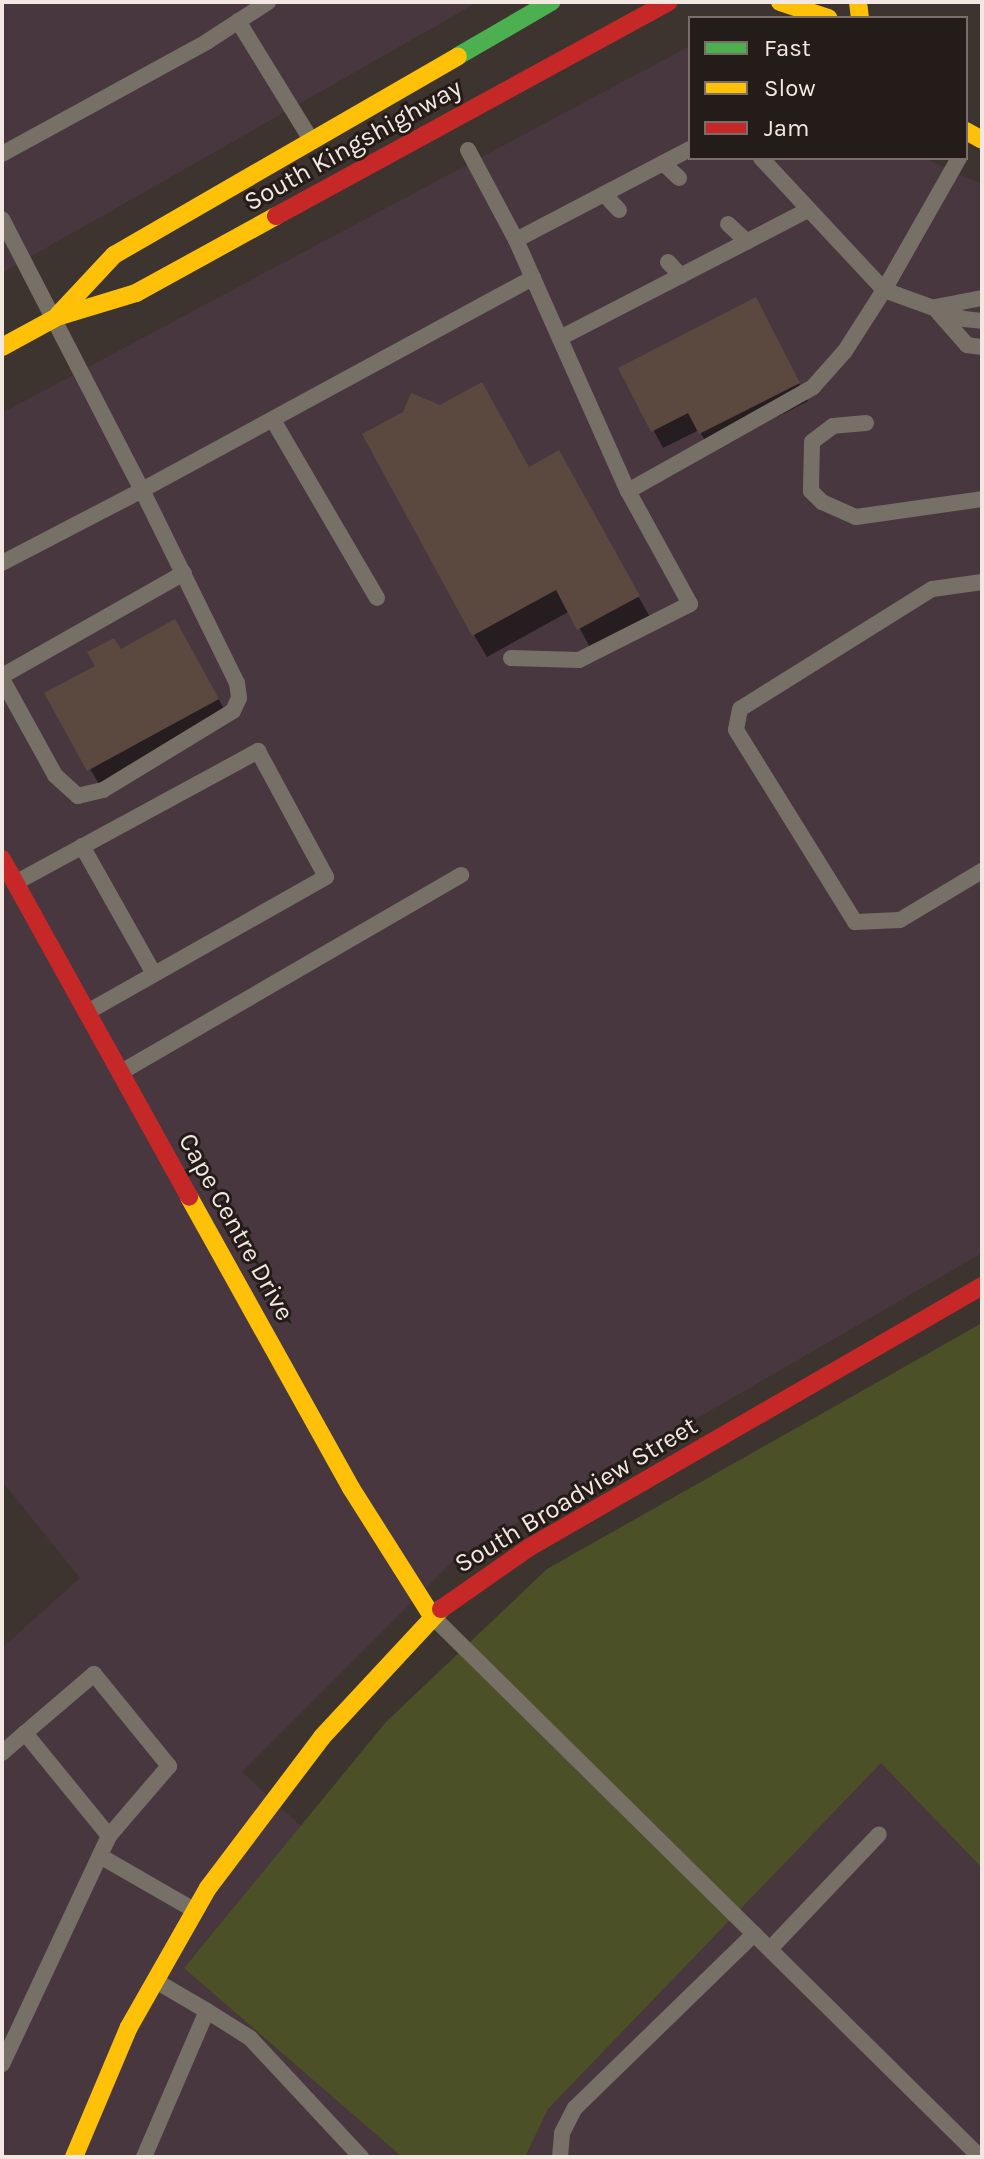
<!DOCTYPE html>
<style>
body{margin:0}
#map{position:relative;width:984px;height:2159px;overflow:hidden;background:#3d3430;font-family:Karla,sans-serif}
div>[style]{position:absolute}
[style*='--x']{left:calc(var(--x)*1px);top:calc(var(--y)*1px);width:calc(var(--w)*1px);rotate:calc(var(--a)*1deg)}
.commercial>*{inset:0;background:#48373f}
.green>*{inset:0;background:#4b5026}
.shadow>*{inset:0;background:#0007;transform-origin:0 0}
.building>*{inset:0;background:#5b483f}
.lane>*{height:16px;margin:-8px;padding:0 8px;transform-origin:8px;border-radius:8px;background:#767066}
.fast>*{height:18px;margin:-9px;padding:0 9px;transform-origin:9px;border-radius:9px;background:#4caf50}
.slow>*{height:18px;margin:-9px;padding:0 9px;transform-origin:9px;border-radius:9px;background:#ffc107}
.jam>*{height:18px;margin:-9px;padding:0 9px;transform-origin:9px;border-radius:9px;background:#c62828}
span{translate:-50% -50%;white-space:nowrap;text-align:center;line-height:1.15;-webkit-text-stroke:6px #241c18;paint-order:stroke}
.street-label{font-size:26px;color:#f3e7e2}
.frame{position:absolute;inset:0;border:4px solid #f3e7e2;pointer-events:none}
.legend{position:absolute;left:688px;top:16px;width:280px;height:144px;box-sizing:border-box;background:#241c18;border:2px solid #776d69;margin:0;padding:10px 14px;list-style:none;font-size:24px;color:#f3e7e2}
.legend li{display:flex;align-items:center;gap:16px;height:40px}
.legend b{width:40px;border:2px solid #776d69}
</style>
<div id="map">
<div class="commercial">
<i style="clip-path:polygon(2px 2px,478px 2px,2px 273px)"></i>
<i style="clip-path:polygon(690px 46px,690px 158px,924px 158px,982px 184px,982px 1253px,455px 1559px,242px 1772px,301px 1826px,184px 1968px,402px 2157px,2px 2157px,2px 1648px,80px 1578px,2px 1481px,2px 413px)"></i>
<i style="clip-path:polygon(881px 1762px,982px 1868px,982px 2157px,525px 2157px,548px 2109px)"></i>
</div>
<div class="green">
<i style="clip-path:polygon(982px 1323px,982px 1868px,881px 1763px,548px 2109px,525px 2157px,402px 2157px,184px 1968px,386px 1722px,547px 1569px)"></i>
</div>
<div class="shadow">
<i style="clip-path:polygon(765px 317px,808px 401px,711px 451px,699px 430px,663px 448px,621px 369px)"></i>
<i style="clip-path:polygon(529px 469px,571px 475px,651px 619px,592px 651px,570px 611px,487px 657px,474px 635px)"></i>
<i style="left:174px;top:622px;width:109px;height:146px;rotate:60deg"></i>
</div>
<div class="building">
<i style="clip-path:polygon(756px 297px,800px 383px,699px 434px,688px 413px,651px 432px,618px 368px)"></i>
<i style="clip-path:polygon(482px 382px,529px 467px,559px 450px,640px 596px,577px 630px,556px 590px,472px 636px,362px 434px,403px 412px,411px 393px,440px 405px)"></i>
<i style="clip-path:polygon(175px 619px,219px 699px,87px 771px,44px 693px,95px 666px,87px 652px,114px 638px,121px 649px)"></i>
</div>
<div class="lane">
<i style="--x:238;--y:21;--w:137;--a:58.4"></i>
<i style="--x:468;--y:150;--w:102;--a:61.9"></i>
<i style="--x:516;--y:240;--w:275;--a:66"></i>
<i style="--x:628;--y:491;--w:129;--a:61.2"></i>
<i style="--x:690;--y:604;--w:124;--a:153.2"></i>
<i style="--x:579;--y:660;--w:68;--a:-178.3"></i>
<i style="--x:2;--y:154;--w:235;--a:-28.7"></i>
<i style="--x:208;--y:41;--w:72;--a:-33"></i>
<i style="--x:761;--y:158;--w:180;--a:47"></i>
<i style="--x:884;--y:290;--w:152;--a:-60.4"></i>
<i style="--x:663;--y:163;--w:22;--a:43"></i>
<i style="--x:604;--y:194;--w:22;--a:47"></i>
<i style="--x:2;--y:219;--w:305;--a:62.7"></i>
<i style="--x:142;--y:490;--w:445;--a:-28.5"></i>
<i style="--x:728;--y:224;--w:26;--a:43"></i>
<i style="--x:516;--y:240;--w:196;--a:-27.6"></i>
<i style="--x:668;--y:262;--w:19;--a:47"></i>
<i style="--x:935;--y:307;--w:48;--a:-10.8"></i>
<i style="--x:938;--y:312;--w:44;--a:48.7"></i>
<i style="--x:967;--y:345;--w:15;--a:8"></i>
<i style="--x:560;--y:338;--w:277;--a:-27.3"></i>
<i style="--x:273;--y:420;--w:206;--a:59.7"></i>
<i style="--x:866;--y:423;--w:33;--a:175"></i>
<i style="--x:833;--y:426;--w:26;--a:143"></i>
<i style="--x:812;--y:442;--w:49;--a:91.2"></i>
<i style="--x:811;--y:491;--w:16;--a:45"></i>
<i style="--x:822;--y:502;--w:37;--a:24"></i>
<i style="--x:856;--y:517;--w:127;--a:-8.1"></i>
<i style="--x:628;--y:491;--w:212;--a:-29.3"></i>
<i style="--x:813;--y:387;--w:48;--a:-48.4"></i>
<i style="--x:845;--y:351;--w:72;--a:-57.4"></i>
<i style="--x:884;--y:290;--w:85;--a:19.9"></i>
<i style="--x:964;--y:319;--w:18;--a:6"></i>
<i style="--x:2;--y:563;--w:158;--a:-27.5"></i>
<i style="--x:142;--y:490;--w:215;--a:63.8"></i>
<i style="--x:237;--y:683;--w:15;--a:82"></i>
<i style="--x:239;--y:698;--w:14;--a:115"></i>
<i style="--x:233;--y:711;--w:152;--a:148.7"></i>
<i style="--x:103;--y:790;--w:26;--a:167"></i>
<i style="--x:78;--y:796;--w:31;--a:-138"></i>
<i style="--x:55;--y:775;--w:110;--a:-118.9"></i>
<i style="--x:982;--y:582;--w:50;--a:172"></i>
<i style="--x:932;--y:589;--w:226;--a:148"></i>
<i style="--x:740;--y:709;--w:21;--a:101"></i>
<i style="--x:736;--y:730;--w:226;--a:58.2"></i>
<i style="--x:855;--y:922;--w:45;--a:-2.5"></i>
<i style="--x:900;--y:920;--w:96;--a:-30.9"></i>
<i style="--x:2;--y:676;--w:209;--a:-29.5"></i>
<i style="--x:82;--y:846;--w:147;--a:60.6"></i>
<i style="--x:15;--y:883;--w:277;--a:-28.5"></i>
<i style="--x:258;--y:751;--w:143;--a:61.6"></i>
<i style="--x:326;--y:877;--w:272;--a:150.5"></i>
<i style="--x:123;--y:1071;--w:391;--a:-30.1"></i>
<i style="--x:433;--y:1617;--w:769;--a:44.63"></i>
<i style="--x:25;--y:1733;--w:91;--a:-40.5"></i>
<i style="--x:94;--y:1674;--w:119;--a:50.8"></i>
<i style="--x:169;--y:1766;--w:92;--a:130.6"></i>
<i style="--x:2;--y:1753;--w:30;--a:-41"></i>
<i style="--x:25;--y:1733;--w:133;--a:50.8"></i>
<i style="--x:109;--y:1836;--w:252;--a:115.1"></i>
<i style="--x:100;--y:1856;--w:106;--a:29.9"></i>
<i style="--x:770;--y:1949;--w:158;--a:-46.5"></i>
<i style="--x:207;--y:2011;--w:51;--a:32.1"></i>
<i style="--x:250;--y:2038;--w:163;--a:47"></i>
<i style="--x:144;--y:2157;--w:159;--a:-66.7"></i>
<i style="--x:207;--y:2011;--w:59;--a:-149.5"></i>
<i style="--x:560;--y:2157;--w:24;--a:-85"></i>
<i style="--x:562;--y:2133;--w:28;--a:-63"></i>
<i style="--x:575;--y:2108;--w:250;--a:-44.2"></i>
</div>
<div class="fast">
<i style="--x:458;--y:56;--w:108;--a:-30.1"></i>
</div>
<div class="slow">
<i style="--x:780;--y:2;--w:51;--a:18.4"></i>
<i style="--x:858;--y:2;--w:16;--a:83"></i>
<i style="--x:966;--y:131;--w:18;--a:29"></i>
<i style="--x:58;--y:315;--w:82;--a:-47"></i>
<i style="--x:114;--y:255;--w:397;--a:-30"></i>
<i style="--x:2;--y:347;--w:63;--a:-28.6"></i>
<i style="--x:57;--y:317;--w:83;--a:-16.9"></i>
<i style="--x:136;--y:293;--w:160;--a:-28.8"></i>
<i style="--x:189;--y:1197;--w:333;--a:60.9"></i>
<i style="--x:351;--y:1488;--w:151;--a:57.7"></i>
<i style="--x:74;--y:2157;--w:141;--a:-67.1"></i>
<i style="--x:129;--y:2027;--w:160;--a:-60.4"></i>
<i style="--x:208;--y:1888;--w:189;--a:-52.9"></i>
<i style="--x:322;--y:1737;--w:175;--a:-47.1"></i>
</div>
<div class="jam">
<i style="--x:276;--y:216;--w:447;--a:-28.6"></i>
<i style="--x:2;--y:859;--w:386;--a:61"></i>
<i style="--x:441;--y:1609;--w:108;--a:-34.9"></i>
<i style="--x:530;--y:1547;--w:522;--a:-30"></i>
</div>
<div class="street-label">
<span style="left:353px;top:145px;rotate:-29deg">South Kingshighway</span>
<span style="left:236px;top:1227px;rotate:61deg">Cape Centre Drive</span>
<span style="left:576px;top:1495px;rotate:-31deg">South Broadview Street</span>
</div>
<div class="frame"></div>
<ul class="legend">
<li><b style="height:10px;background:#4caf50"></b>Fast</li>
<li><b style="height:10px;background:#ffc107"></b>Slow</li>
<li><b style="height:10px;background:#c62828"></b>Jam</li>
</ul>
</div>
